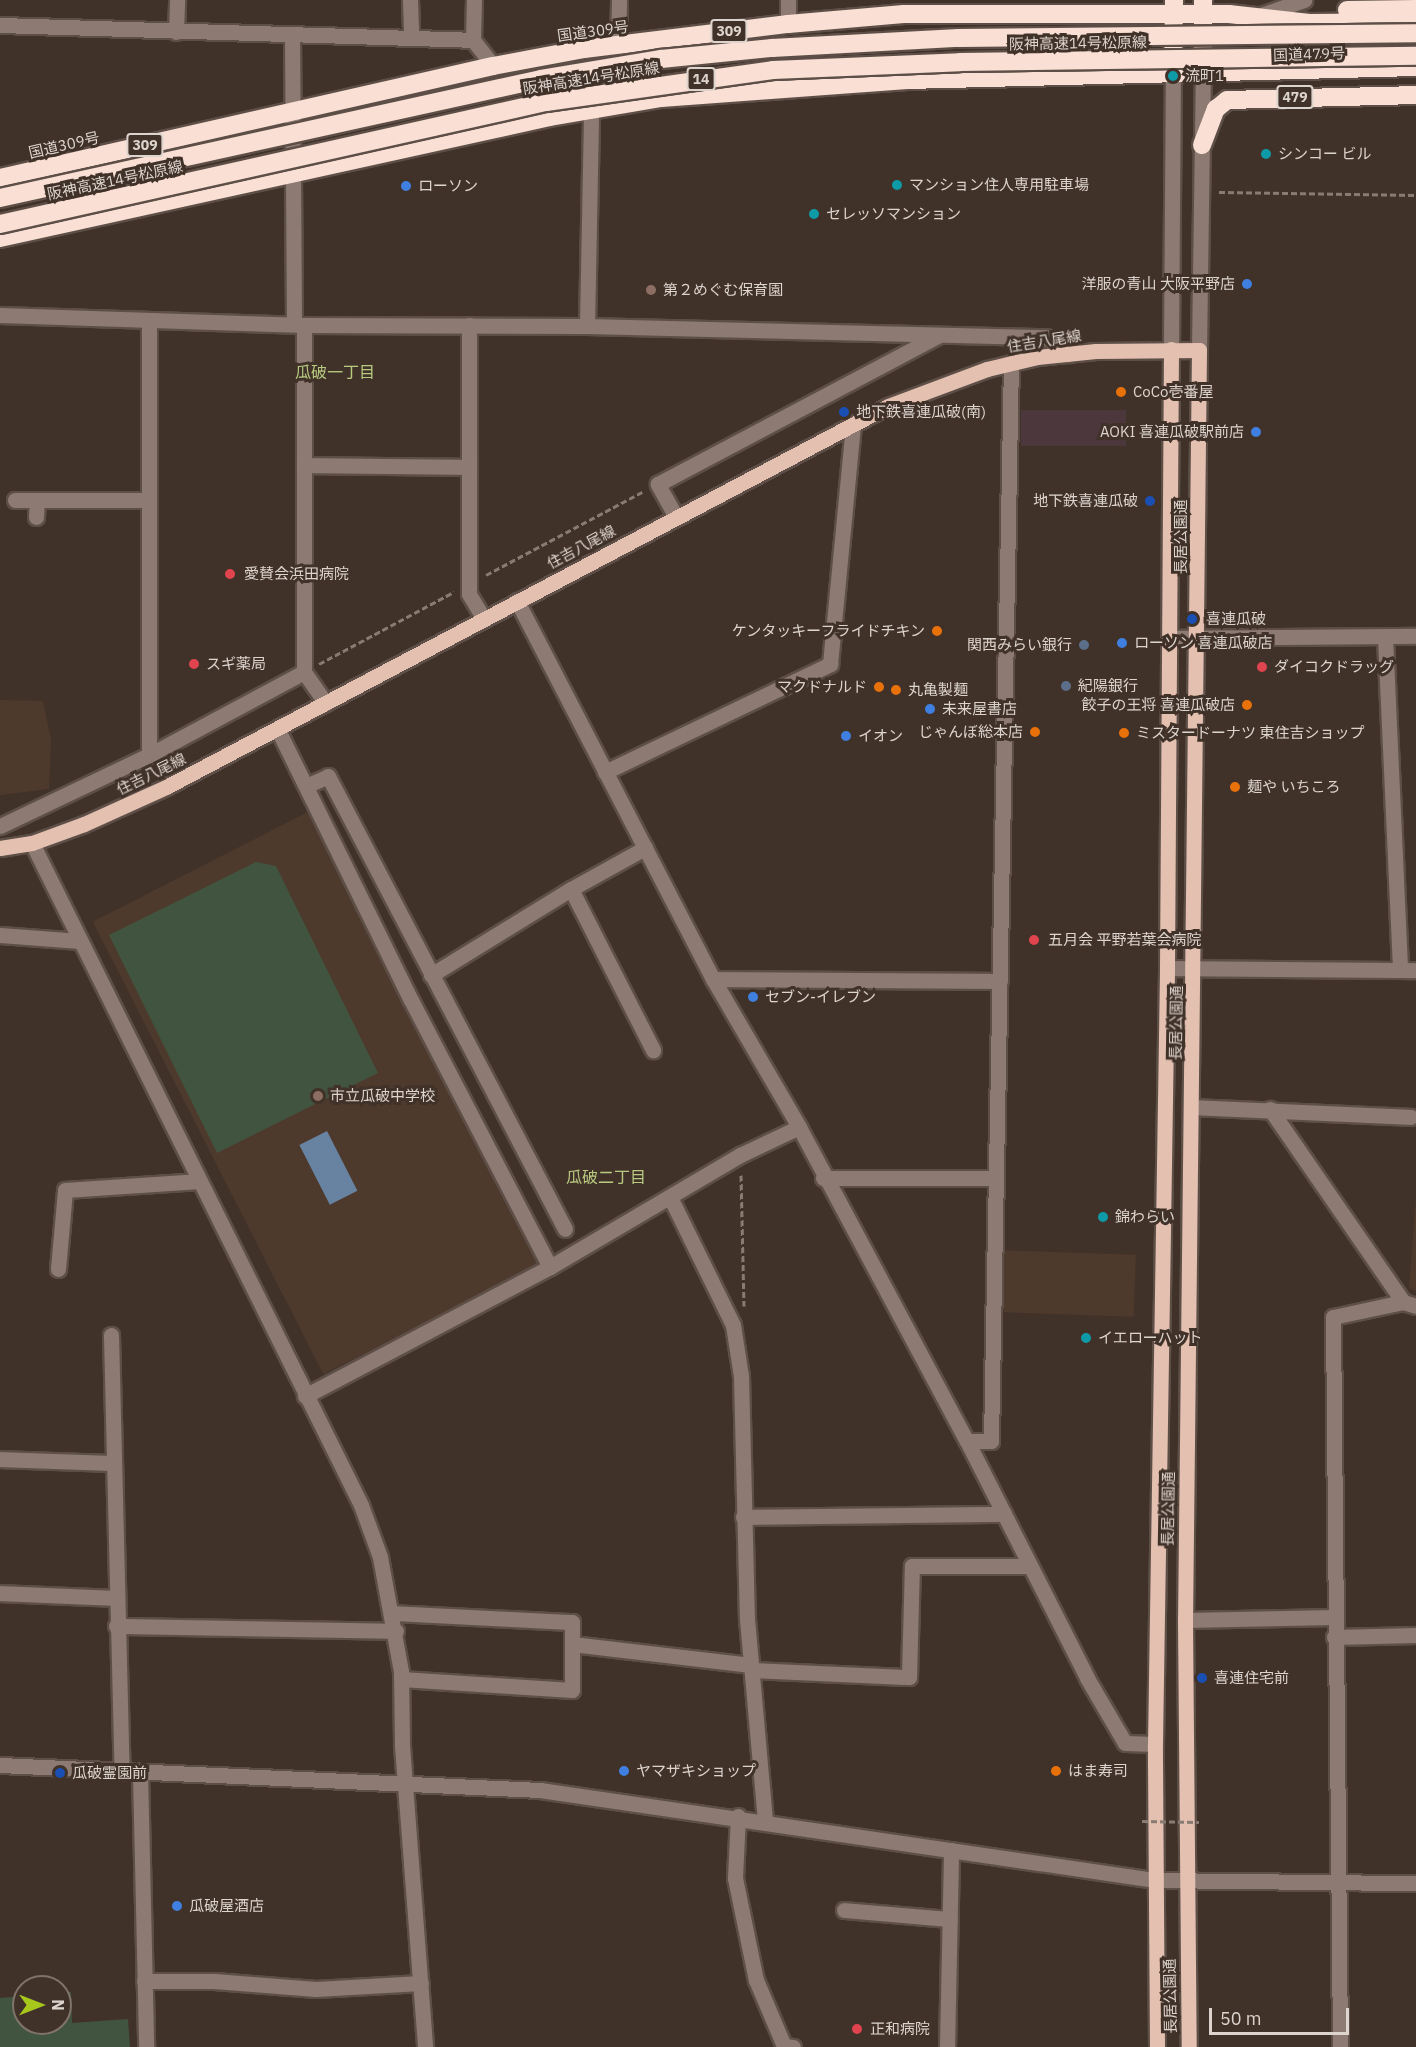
<!DOCTYPE html>
<meta charset="utf-8">
<style>
body{margin:0}
#map{position:relative;width:1416px;height:2047px;overflow:hidden;background:#413229;font-family:"IBM Plex Sans","Noto Sans JP",sans-serif}
div>[style]{position:absolute}
[style*='--x']{left:calc(var(--x)*1px);top:calc(var(--y)*1px);width:calc(var(--w)*1px);rotate:calc(var(--a)*1deg)}
.built>*{inset:0;background:#4e392d;transform-origin:0 0}
.medical>*{inset:0;background:#4b373c;transform-origin:0 0}
.green>*{inset:0;background:#41543f}
.water>*{inset:0;background:#6783a1;transform-origin:0 0}
.path>*{height:3px;margin-top:-1.5px;transform-origin:0;background:repeating-linear-gradient(90deg,#877b73 0 6px,transparent 0 9px)}
.roads{filter:drop-shadow(2px 0 #5d4f47) drop-shadow(-2px 0 #5d4f47) drop-shadow(0 2px #5d4f47) drop-shadow(0 -2px #5d4f47)}
.minor>*{height:15px;margin:-7.5px;padding:0 7.5px;transform-origin:7.5px;border-radius:7.5px;background:#8d7b73}
.major>*{height:15px;margin:-7.5px;padding:0 7.5px;transform-origin:7.5px;border-radius:7.5px;background:#e4c0b0}
.highway>*{height:18px;margin:-9px;padding:0 9px;transform-origin:9px;border-radius:9px;background:#fadfd4}
.path-bridge>*{height:3px;margin-top:-1.5px;transform-origin:0;background:repeating-linear-gradient(90deg,#877b73 0 6px,transparent 0 9px)}
.bridges{filter:drop-shadow(2px 0 #5d4f47) drop-shadow(-2px 0 #5d4f47) drop-shadow(0 2px #5d4f47) drop-shadow(0 -2px #5d4f47)}
.highway-bridge>*{height:18px;margin:-9px;padding:0 9px;transform-origin:9px;border-radius:9px;background:#fadfd4}
.dots>*{width:16px;height:16px;translate:-50% -50%;box-sizing:border-box;border:3px solid #413229;border-radius:50%}
span{translate:-50% -50%;white-space:nowrap;text-align:center;line-height:1.15;-webkit-text-stroke:6px #413229;paint-order:stroke}
.shield-label span{padding:2px 4px;background:#413229;border:2px solid;border-radius:4px;-webkit-text-stroke-width:0}
.shield-label{font-size:14px;color:#ddd4ce;font-weight:700}
.street-label{font-size:15px;color:#ddd4ce}
.poi-label{font-size:15px;color:#ddd4ce}
.left{translate:0 -50%;text-align:left}
.right{translate:-100% -50%;text-align:right}
.neighbourhood-label{font-size:16px;color:#b7ca80}
.north{position:absolute;left:12px;top:1975px;width:60px;height:60px;box-sizing:border-box;background:#413229;border:2px solid #7f736b;border-radius:50%;rotate:90deg;font-size:16px;font-weight:700;line-height:24px;text-align:center;color:#ddd4ce}
.north::after{content:'';display:block;margin:auto;width:21px;height:27px;background:#a8c71d;clip-path:polygon(50% 0,100% 100%,50% 72%,0 100%)}
.scale{position:absolute;left:1209px;top:2008px;width:140px;height:27px;box-sizing:border-box;border:3px solid #ddd4ce;border-top:0;padding-left:8px;font-size:18px;line-height:21px;white-space:nowrap;color:#ddd4ce;-webkit-text-stroke:4px #413229;paint-order:stroke}
</style>
<div id="map">
<div class="built">
<i style="clip-path:polygon(0 700px,43px 701px,51px 740px,49px 789px,0 795px)"></i>
<i style="left:312px;top:810px;width:508px;height:246px;rotate:63deg"></i>
<i style="clip-path:polygon(1416px 1198px,1416px 1291px,1409px 1288px)"></i>
<i style="left:997px;top:1250px;width:139px;height:62px;rotate:2deg"></i>
</div>
<div class="medical">
<i style="left:1021px;top:410px;width:105px;height:36px"></i>
</div>
<div class="green">
<i style="clip-path:polygon(256px 862px,276px 866px,378px 1073px,217px 1153px,109px 935px)"></i>
<i style="clip-path:polygon(71px 1992px,72px 2023px,128px 2019px,130px 2047px,0 2047px,0 1998px,24px 1996px,24px 2023px,60px 2023px,60px 1993px)"></i>
</div>
<div class="water">
<i style="left:327px;top:1131px;width:67px;height:31px;rotate:63deg"></i>
</div>
<div class="path">
<i style="--x:1219;--y:192;--w:197;--a:0.9"></i>
<i style="--x:486;--y:575;--w:179;--a:-28"></i>
<i style="--x:319;--y:664;--w:153;--a:-28.1"></i>
<i style="--x:741;--y:1175;--w:131;--a:88.7"></i>
</div>
<div class="roads">
<div class="minor">
<i style="--x:410;--y:0;--w:38;--a:88"></i>
<i style="--x:788;--y:0;--w:24;--a:90"></i>
<i style="--x:1258;--y:16;--w:49;--a:-19.2"></i>
<i style="--x:0;--y:25;--w:473;--a:1.8"></i>
<i style="--x:473;--y:40;--w:33;--a:52"></i>
<i style="--x:176;--y:32;--w:32;--a:-88"></i>
<i style="--x:292;--y:34;--w:290;--a:89.6"></i>
<i style="--x:473;--y:40;--w:40;--a:-88.6"></i>
<i style="--x:618;--y:45;--w:45;--a:-88.7"></i>
<i style="--x:0;--y:315;--w:304;--a:1.9"></i>
<i style="--x:304;--y:325;--w:283;--a:0.2"></i>
<i style="--x:587;--y:326;--w:459;--a:1.4"></i>
<i style="--x:1046;--y:337;--w:28;--a:38"></i>
<i style="--x:149;--y:321;--w:434;--a:90"></i>
<i style="--x:304;--y:325;--w:347;--a:90"></i>
<i style="--x:304;--y:672;--w:38;--a:55"></i>
<i style="--x:469;--y:325;--w:269;--a:90"></i>
<i style="--x:469;--y:594;--w:29;--a:59"></i>
<i style="--x:587;--y:326;--w:217;--a:-88.9"></i>
<i style="--x:1171;--y:349;--w:273;--a:-89.6"></i>
<i style="--x:1199;--y:350;--w:275;--a:-89.2"></i>
<i style="--x:304;--y:465;--w:165;--a:0.7"></i>
<i style="--x:15;--y:500;--w:134;--a:0"></i>
<i style="--x:36;--y:517;--w:17;--a:-87"></i>
<i style="--x:676;--y:517;--w:38;--a:-119"></i>
<i style="--x:658;--y:484;--w:316;--a:-27.9"></i>
<i style="--x:517;--y:601;--w:426;--a:62.6"></i>
<i style="--x:713;--y:979;--w:171;--a:59.8"></i>
<i style="--x:799;--y:1127;--w:356;--a:61.9"></i>
<i style="--x:967;--y:1441;--w:266;--a:63.1"></i>
<i style="--x:1087;--y:1678;--w:75;--a:59.7"></i>
<i style="--x:1125;--y:1743;--w:30;--a:2"></i>
<i style="--x:1385;--y:637;--w:332;--a:87.4"></i>
<i style="--x:1169;--y:638;--w:247;--a:-0.5"></i>
<i style="--x:278;--y:730;--w:301;--a:63.8"></i>
<i style="--x:411;--y:1000;--w:301;--a:62.5"></i>
<i style="--x:605;--y:772;--w:250;--a:-25.6"></i>
<i style="--x:830;--y:664;--w:241;--a:-84.5"></i>
<i style="--x:306;--y:786;--w:24;--a:-24"></i>
<i style="--x:328;--y:776;--w:511;--a:62.38"></i>
<i style="--x:0;--y:826;--w:165;--a:-25.5"></i>
<i style="--x:149;--y:755;--w:176;--a:-28.2"></i>
<i style="--x:32;--y:843;--w:739;--a:63.57"></i>
<i style="--x:361;--y:1505;--w:55;--a:69.9"></i>
<i style="--x:380;--y:1557;--w:116;--a:79.6"></i>
<i style="--x:401;--y:1671;--w:75;--a:89.2"></i>
<i style="--x:402;--y:1746;--w:302;--a:85.6"></i>
<i style="--x:571;--y:889;--w:181;--a:63"></i>
<i style="--x:0;--y:935;--w:80;--a:4.3"></i>
<i style="--x:1167;--y:968;--w:249;--a:0.5"></i>
<i style="--x:431;--y:975;--w:164;--a:-31.6"></i>
<i style="--x:571;--y:889;--w:85;--a:-29"></i>
<i style="--x:713;--y:979;--w:287;--a:0.4"></i>
<i style="--x:1193;--y:1107;--w:218;--a:2.6"></i>
<i style="--x:1270;--y:1109;--w:234;--a:55.4"></i>
<i style="--x:823;--y:1178;--w:171;--a:0"></i>
<i style="--x:671;--y:1199;--w:140;--a:63.8"></i>
<i style="--x:733;--y:1325;--w:52;--a:81.1"></i>
<i style="--x:741;--y:1376;--w:243;--a:88.6"></i>
<i style="--x:747;--y:1619;--w:204;--a:84.9"></i>
<i style="--x:58;--y:1269;--w:79;--a:-84.9"></i>
<i style="--x:65;--y:1190;--w:135;--a:-3.8"></i>
<i style="--x:111;--y:1335;--w:437;--a:88.6"></i>
<i style="--x:305;--y:1396;--w:277;--a:-27.8"></i>
<i style="--x:550;--y:1267;--w:221;--a:-30.5"></i>
<i style="--x:740;--y:1155;--w:65;--a:-25.4"></i>
<i style="--x:967;--y:1441;--w:24;--a:0"></i>
<i style="--x:991;--y:1441;--w:1078;--a:-88.94"></i>
<i style="--x:0;--y:1459;--w:111;--a:2.1"></i>
<i style="--x:743;--y:1517;--w:261;--a:-0.7"></i>
<i style="--x:0;--y:1593;--w:115;--a:2.5"></i>
<i style="--x:392;--y:1613;--w:180;--a:2.9"></i>
<i style="--x:572;--y:1622;--w:68;--a:90"></i>
<i style="--x:572;--y:1690;--w:171;--a:-176.3"></i>
<i style="--x:1185;--y:1620;--w:149;--a:-1.2"></i>
<i style="--x:116;--y:1626;--w:280;--a:1"></i>
<i style="--x:1334;--y:1637;--w:82;--a:-1.4"></i>
<i style="--x:572;--y:1644;--w:180;--a:6.7"></i>
<i style="--x:752;--y:1670;--w:157;--a:2.6"></i>
<i style="--x:909;--y:1677;--w:111;--a:-88.5"></i>
<i style="--x:912;--y:1566;--w:118;--a:0"></i>
<i style="--x:0;--y:1765;--w:541;--a:2.65"></i>
<i style="--x:540;--y:1790;--w:622;--a:8.33"></i>
<i style="--x:1155;--y:1880;--w:261;--a:0.7"></i>
<i style="--x:140;--y:1773;--w:274;--a:88.7"></i>
<i style="--x:738;--y:1816;--w:62;--a:92.8"></i>
<i style="--x:735;--y:1878;--w:104;--a:78.4"></i>
<i style="--x:756;--y:1980;--w:72;--a:67"></i>
<i style="--x:784;--y:2046;--w:9;--a:6"></i>
<i style="--x:844;--y:1910;--w:106;--a:4.9"></i>
<i style="--x:144;--y:1981;--w:70;--a:0"></i>
<i style="--x:214;--y:1981;--w:102;--a:4.5"></i>
<i style="--x:316;--y:1989;--w:105;--a:-3.3"></i>
<i style="--x:947;--y:2047;--w:197;--a:-88.8"></i>
<i style="--x:1340;--y:2047;--w:730;--a:-90.55"></i>
<i style="--x:1333;--y:1317;--w:72;--a:-12.1"></i>
<i style="--x:1403;--y:1302;--w:14;--a:17"></i>
</div>
<div class="major">
<i style="--x:0;--y:848;--w:32;--a:-9"></i>
<i style="--x:32;--y:843;--w:55;--a:-20.1"></i>
<i style="--x:84;--y:824;--w:90;--a:-24.3"></i>
<i style="--x:166;--y:787;--w:816;--a:-27.82"></i>
<i style="--x:888;--y:406;--w:106;--a:-20.5"></i>
<i style="--x:987;--y:369;--w:51;--a:-13.5"></i>
<i style="--x:1037;--y:357;--w:59;--a:-5.8"></i>
<i style="--x:1096;--y:351;--w:103;--a:-0.6"></i>
<i style="--x:1199;--y:350;--w:1270;--a:90.63"></i>
<i style="--x:1185;--y:1620;--w:427;--a:89.5"></i>
<i style="--x:1157;--y:2047;--w:303;--a:-90.4"></i>
<i style="--x:1155;--y:1744;--w:776;--a:-89.11"></i>
<i style="--x:1167;--y:968;--w:619;--a:-89.63"></i>
</div>
<div class="highway">
<i style="--x:1203;--y:0;--w:73;--a:90"></i>
<i style="--x:1347;--y:10;--w:69;--a:-0.8"></i>
<i style="--x:1173;--y:74;--w:74;--a:-89.2"></i>
<i style="--x:1202;--y:145;--w:39;--a:-69"></i>
<i style="--x:1216;--y:109;--w:14;--a:-39"></i>
<i style="--x:1227;--y:100;--w:189;--a:-1.5"></i>
<i style="--x:0;--y:178;--w:506;--a:-12.8"></i>
<i style="--x:493;--y:66;--w:93;--a:-10.6"></i>
<i style="--x:584;--y:49;--w:206;--a:-7"></i>
<i style="--x:788;--y:24;--w:116;--a:-4.9"></i>
<i style="--x:904;--y:14;--w:325;--a:0"></i>
<i style="--x:1229;--y:14;--w:81;--a:6.4"></i>
<i style="--x:1309;--y:23;--w:107;--a:-0.5"></i>
<i style="--x:0;--y:238;--w:563;--a:-12.41"></i>
<i style="--x:550;--y:117;--w:113;--a:-9.7"></i>
<i style="--x:661;--y:98;--w:247;--a:-4.2"></i>
<i style="--x:907;--y:80;--w:509;--a:-1.46"></i>
</div>
</div>
<div class="path-bridge">
<i style="--x:1142;--y:1821;--w:57;--a:1"></i>
</div>
<div class="bridges">
<div class="highway-bridge">
<i style="--x:0;--y:198;--w:554;--a:-12.41"></i>
<i style="--x:541;--y:79;--w:122;--a:-9.5"></i>
<i style="--x:661;--y:59;--w:112;--a:-5.7"></i>
<i style="--x:772;--y:48;--w:187;--a:-3.1"></i>
<i style="--x:959;--y:38;--w:457;--a:-0.6"></i>
<i style="--x:0;--y:224;--w:559;--a:-12.6"></i>
<i style="--x:546;--y:102;--w:229;--a:-8"></i>
<i style="--x:773;--y:70;--w:187;--a:-2.4"></i>
<i style="--x:960;--y:62;--w:456;--a:-0.8"></i>
</div>
</div>
<div class="dots">
<i style="left:1173px;top:76px;background:#0f9aa8"></i>
<i style="left:1266px;top:154px;background:#0f9aa8"></i>
<i style="left:897px;top:185px;background:#0f9aa8"></i>
<i style="left:406px;top:186px;background:#3f7fe0"></i>
<i style="left:814px;top:214px;background:#0f9aa8"></i>
<i style="left:1247px;top:284px;background:#3f7fe0"></i>
<i style="left:651px;top:290px;background:#8d6e63"></i>
<i style="left:1121px;top:392px;background:#e8710a"></i>
<i style="left:844px;top:412px;background:#1a4fb4"></i>
<i style="left:1256px;top:432px;background:#3f7fe0"></i>
<i style="left:1150px;top:501px;background:#1a4fb4"></i>
<i style="left:230px;top:574px;background:#e0444e"></i>
<i style="left:1192px;top:619px;background:#1a4fb4"></i>
<i style="left:937px;top:631px;background:#e8710a"></i>
<i style="left:1122px;top:643px;background:#3f7fe0"></i>
<i style="left:1084px;top:645px;background:#5c6f8a"></i>
<i style="left:194px;top:664px;background:#e0444e"></i>
<i style="left:1262px;top:667px;background:#e0444e"></i>
<i style="left:1066px;top:686px;background:#5c6f8a"></i>
<i style="left:879px;top:687px;background:#e8710a"></i>
<i style="left:896px;top:690px;background:#e8710a"></i>
<i style="left:1247px;top:705px;background:#e8710a"></i>
<i style="left:930px;top:709px;background:#3f7fe0"></i>
<i style="left:1035px;top:732px;background:#e8710a"></i>
<i style="left:1124px;top:733px;background:#e8710a"></i>
<i style="left:846px;top:736px;background:#3f7fe0"></i>
<i style="left:1235px;top:787px;background:#e8710a"></i>
<i style="left:1034px;top:940px;background:#e0444e"></i>
<i style="left:753px;top:997px;background:#3f7fe0"></i>
<i style="left:318px;top:1096px;background:#8d6e63"></i>
<i style="left:1103px;top:1217px;background:#0f9aa8"></i>
<i style="left:1086px;top:1338px;background:#0f9aa8"></i>
<i style="left:1202px;top:1678px;background:#1a4fb4"></i>
<i style="left:624px;top:1771px;background:#3f7fe0"></i>
<i style="left:1056px;top:1771px;background:#e8710a"></i>
<i style="left:60px;top:1773px;background:#1a4fb4"></i>
<i style="left:177px;top:1906px;background:#3f7fe0"></i>
<i style="left:857px;top:2029px;background:#e0444e"></i>
</div>
<div class="shield-label">
<span style="left:729px;top:31px">309</span>
<span style="left:701px;top:79px">14</span>
<span style="left:1295px;top:97px">479</span>
<span style="left:145px;top:145px">309</span>
</div>
<div class="street-label">
<span style="left:593px;top:31px;rotate:-8deg">国道309号</span>
<span style="left:1078px;top:43px;rotate:-1deg">阪神高速14号松原線</span>
<span style="left:1309px;top:54px;rotate:-2deg">国道479号</span>
<span style="left:591px;top:78px;rotate:-9deg">阪神高速14号松原線</span>
<span style="left:64px;top:145px;rotate:-13deg">国道309号</span>
<span style="left:115px;top:180px;rotate:-12deg">阪神高速14号松原線</span>
<span style="left:1044px;top:341px;rotate:-9deg">住吉八尾線</span>
<span style="left:1181px;top:537px;rotate:-90deg">長居公園通</span>
<span style="left:581px;top:547px;rotate:-28deg">住吉八尾線</span>
<span style="left:151px;top:774px;rotate:-26deg">住吉八尾線</span>
<span style="left:1176px;top:1023px;rotate:-89deg">長居公園通</span>
<span style="left:1168px;top:1509px;rotate:-89deg">長居公園通</span>
<span style="left:1170px;top:1996px;rotate:-91deg">長居公園通</span>
</div>
<div class="poi-label">
<span class="left" style="left:1185px;top:76px">流町1</span>
<span class="left" style="left:1278px;top:154px">シンコー ビル</span>
<span class="left" style="left:909px;top:185px">マンション住人専用駐車場</span>
<span class="left" style="left:418px;top:186px">ローソン</span>
<span class="left" style="left:826px;top:214px">セレッソマンション</span>
<span class="right" style="left:1235px;top:284px">洋服の青山 大阪平野店</span>
<span class="left" style="left:663px;top:290px">第２めぐむ保育園</span>
<span class="left" style="left:1133px;top:392px">CoCo壱番屋</span>
<span class="left" style="left:856px;top:412px">地下鉄喜連瓜破(南)</span>
<span class="right" style="left:1244px;top:432px">AOKI 喜連瓜破駅前店</span>
<span class="right" style="left:1138px;top:501px">地下鉄喜連瓜破</span>
<span class="left" style="left:244px;top:574px">愛賛会浜田病院</span>
<span class="left" style="left:1206px;top:619px">喜連瓜破</span>
<span class="right" style="left:925px;top:631px">ケンタッキーフライドチキン</span>
<span class="left" style="left:1134px;top:643px">ローソン 喜連瓜破店</span>
<span class="right" style="left:1072px;top:645px">関西みらい銀行</span>
<span class="left" style="left:206px;top:664px">スギ薬局</span>
<span class="left" style="left:1274px;top:667px">ダイコクドラッグ</span>
<span class="left" style="left:1078px;top:686px">紀陽銀行</span>
<span class="right" style="left:867px;top:687px">マクドナルド</span>
<span class="left" style="left:908px;top:690px">丸亀製麺</span>
<span class="right" style="left:1235px;top:705px">餃子の王将 喜連瓜破店</span>
<span class="left" style="left:942px;top:709px">未来屋書店</span>
<span class="right" style="left:1023px;top:732px">じゃんぼ総本店</span>
<span class="left" style="left:1136px;top:733px">ミスタードーナツ 東住吉ショップ</span>
<span class="left" style="left:858px;top:736px">イオン</span>
<span class="left" style="left:1247px;top:787px">麺や いちころ</span>
<span class="left" style="left:1048px;top:940px">五月会 平野若葉会病院</span>
<span class="left" style="left:765px;top:997px">セブン-イレブン</span>
<span class="left" style="left:330px;top:1096px">市立瓜破中学校</span>
<span class="left" style="left:1115px;top:1217px">錦わらい</span>
<span class="left" style="left:1098px;top:1338px">イエローハット</span>
<span class="left" style="left:1214px;top:1678px">喜連住宅前</span>
<span class="left" style="left:636px;top:1771px">ヤマザキショップ</span>
<span class="left" style="left:1068px;top:1771px">はま寿司</span>
<span class="left" style="left:72px;top:1773px">瓜破霊園前</span>
<span class="left" style="left:189px;top:1906px">瓜破屋酒店</span>
<span class="left" style="left:870px;top:2029px">正和病院</span>
</div>
<div class="neighbourhood-label">
<span style="left:335px;top:372px">瓜破一丁目</span>
<span style="left:606px;top:1177px">瓜破二丁目</span>
</div>
<div class="north">N</div>
<div class="scale">50 m</div>
</div>
